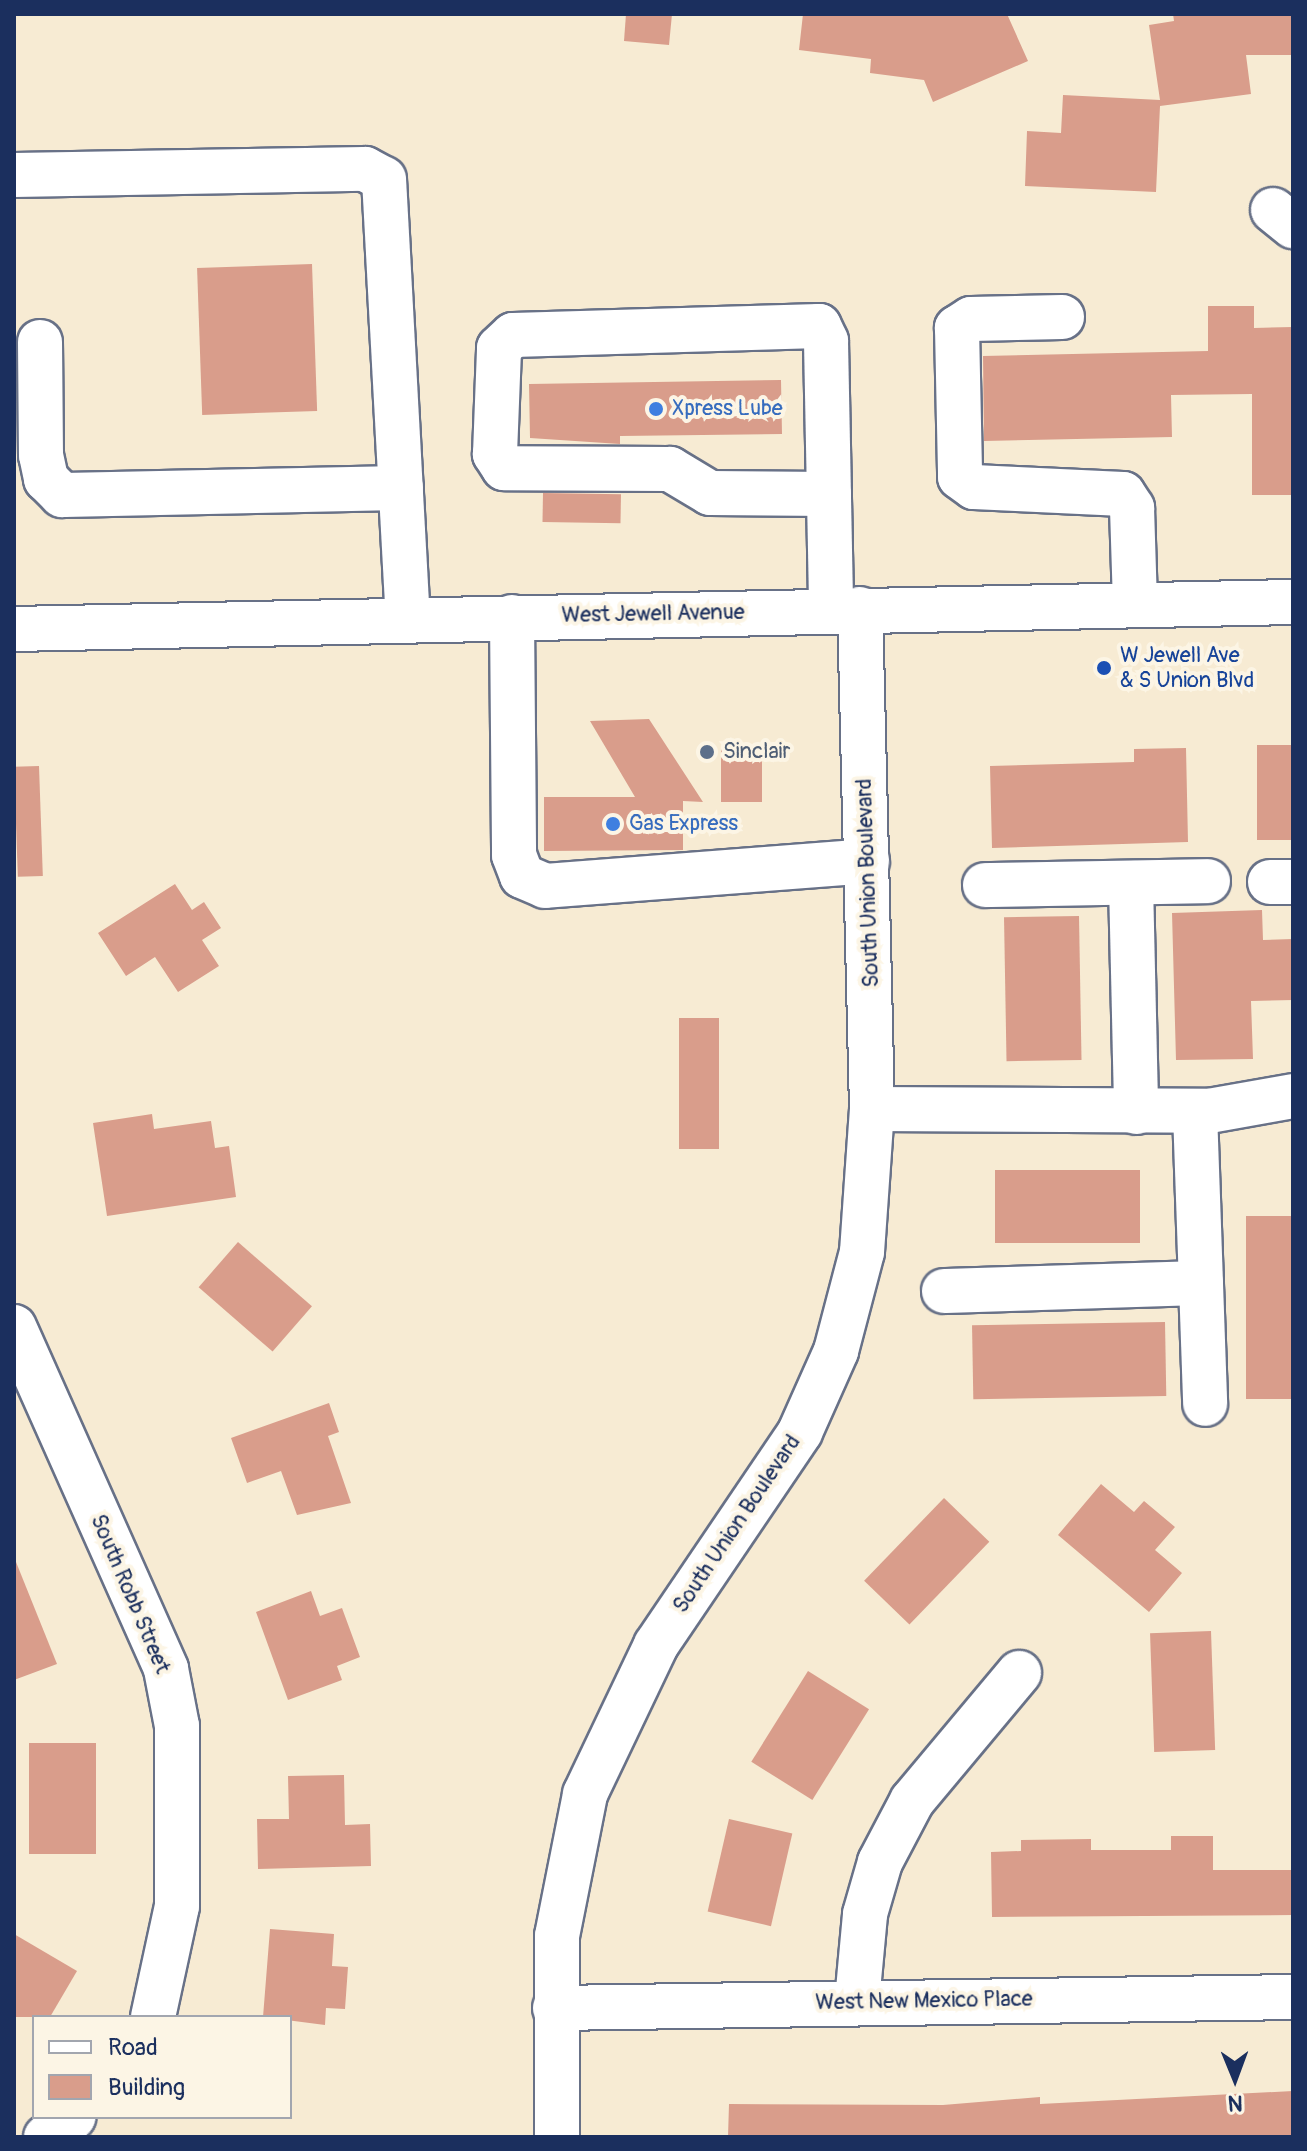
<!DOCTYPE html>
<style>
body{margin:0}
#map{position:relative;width:1307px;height:2151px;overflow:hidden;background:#f7ebd3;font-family:Pangolin,sans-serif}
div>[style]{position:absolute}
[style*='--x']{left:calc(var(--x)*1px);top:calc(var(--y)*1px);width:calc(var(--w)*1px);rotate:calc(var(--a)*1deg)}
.building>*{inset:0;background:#d99d8b;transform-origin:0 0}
.roads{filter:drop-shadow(2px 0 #687187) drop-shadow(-2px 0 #687187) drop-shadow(0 2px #687187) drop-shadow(0 -2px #687187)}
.minor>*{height:44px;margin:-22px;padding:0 22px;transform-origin:22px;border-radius:22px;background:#fff}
.major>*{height:44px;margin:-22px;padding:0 22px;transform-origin:22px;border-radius:22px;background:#fff}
.dots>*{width:22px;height:22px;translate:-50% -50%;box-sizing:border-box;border:4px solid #fcf5e5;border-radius:50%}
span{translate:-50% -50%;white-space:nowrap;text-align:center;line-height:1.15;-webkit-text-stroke:8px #fcf5e5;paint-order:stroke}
.shop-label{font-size:22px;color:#366cbe}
.left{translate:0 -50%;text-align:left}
.street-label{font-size:22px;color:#1b2f5e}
.transit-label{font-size:22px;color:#164399}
.service-label{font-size:22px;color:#4e5e75}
.frame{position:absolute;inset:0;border:16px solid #1b2f5e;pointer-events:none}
.legend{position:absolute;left:32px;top:2015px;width:260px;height:104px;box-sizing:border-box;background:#fcf5e5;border:2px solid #a2a6af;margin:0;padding:10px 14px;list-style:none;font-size:24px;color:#1b2f5e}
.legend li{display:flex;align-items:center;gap:16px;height:40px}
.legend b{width:40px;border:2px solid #a2a6af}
.north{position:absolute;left:1195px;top:2039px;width:80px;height:80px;-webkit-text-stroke:6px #fcf5e5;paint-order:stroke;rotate:179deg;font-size:22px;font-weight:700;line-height:32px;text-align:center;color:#1b2f5e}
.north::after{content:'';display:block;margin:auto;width:28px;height:36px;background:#1b2f5e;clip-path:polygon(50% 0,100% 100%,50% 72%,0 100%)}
</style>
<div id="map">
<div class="building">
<i style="clip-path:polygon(626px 14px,672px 14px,669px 45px,624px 41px)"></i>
<i style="clip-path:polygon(803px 14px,1007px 14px,1028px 61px,933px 102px,924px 80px,870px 73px,871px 59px,799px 50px)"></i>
<i style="clip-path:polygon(1173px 14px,1293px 14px,1293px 55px,1246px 55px,1251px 94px,1160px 106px,1156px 192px,1025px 186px,1027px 131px,1061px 133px,1063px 95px,1160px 100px,1149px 25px,1174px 21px)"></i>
<i style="left:312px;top:264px;width:147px;height:115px;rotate:88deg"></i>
<i style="clip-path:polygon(1208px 306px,1254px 306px,1254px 328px,1293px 327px,1293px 495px,1252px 495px,1252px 394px,1171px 395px,1172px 437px,984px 441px,983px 356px,1208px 351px)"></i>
<i style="clip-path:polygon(781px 380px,782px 434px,620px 436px,620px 444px,530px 438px,529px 384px)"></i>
<i style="left:543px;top:493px;width:78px;height:29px;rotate:1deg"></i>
<i style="clip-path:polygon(649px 719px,703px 802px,683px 801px,683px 850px,544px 851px,544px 797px,635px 797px,590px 721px)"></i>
<i style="left:1293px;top:745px;width:95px;height:36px;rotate:90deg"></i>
<i style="left:721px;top:747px;width:41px;height:55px"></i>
<i style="clip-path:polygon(1186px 748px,1188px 842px,992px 848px,990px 766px,1134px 762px,1134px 749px)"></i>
<i style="left:39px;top:766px;width:110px;height:25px;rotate:88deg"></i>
<i style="clip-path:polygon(175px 884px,192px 910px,204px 902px,221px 928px,202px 940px,219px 966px,178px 992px,155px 957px,126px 976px,98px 933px)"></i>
<i style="clip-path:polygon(1262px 910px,1263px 940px,1293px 939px,1293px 1000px,1251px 1001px,1253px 1059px,1176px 1060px,1172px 913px)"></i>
<i style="left:1079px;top:916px;width:144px;height:75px;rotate:89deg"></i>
<i style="left:679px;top:1018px;width:40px;height:131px"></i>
<i style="clip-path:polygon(152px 1114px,154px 1129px,211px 1121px,215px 1148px,229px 1146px,236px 1197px,107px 1216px,93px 1123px)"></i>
<i style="left:995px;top:1170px;width:145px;height:73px"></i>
<i style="left:1293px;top:1216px;width:183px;height:47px;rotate:90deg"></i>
<i style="left:238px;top:1242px;width:98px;height:60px;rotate:41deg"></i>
<i style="left:1165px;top:1322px;width:74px;height:193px;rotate:89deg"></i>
<i style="clip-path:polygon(329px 1403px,339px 1432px,328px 1436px,351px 1503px,297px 1515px,281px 1471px,247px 1483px,231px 1438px)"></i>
<i style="clip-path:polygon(1101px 1484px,1134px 1512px,1144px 1501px,1175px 1527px,1155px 1550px,1182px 1573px,1149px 1612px,1058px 1535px)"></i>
<i style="left:944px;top:1498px;width:63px;height:115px;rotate:44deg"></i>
<i style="clip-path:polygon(14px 1557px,57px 1664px,14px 1680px)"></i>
<i style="clip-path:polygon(311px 1591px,320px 1616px,342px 1608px,360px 1657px,337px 1666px,342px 1680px,288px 1700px,256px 1612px)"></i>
<i style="left:1211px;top:1631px;width:119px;height:61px;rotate:88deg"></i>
<i style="left:808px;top:1671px;width:72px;height:107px;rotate:32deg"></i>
<i style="left:29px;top:1743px;width:67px;height:111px"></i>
<i style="clip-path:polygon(344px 1775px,345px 1825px,370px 1824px,371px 1866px,258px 1869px,257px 1819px,289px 1819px,288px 1776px)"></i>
<i style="left:729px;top:1819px;width:65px;height:95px;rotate:13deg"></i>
<i style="clip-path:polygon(1171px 1836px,1213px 1836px,1213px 1870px,1293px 1870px,1293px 1915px,992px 1917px,991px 1852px,1021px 1851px,1021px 1840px,1091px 1839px,1091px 1850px,1171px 1850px)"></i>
<i style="clip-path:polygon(270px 1929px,334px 1934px,332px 1966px,348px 1967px,345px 2009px,326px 2008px,325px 2025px,263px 2017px)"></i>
<i style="clip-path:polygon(14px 1934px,77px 1971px,50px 2017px,14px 2017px)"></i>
<i style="clip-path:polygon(1293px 2091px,1293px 2137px,728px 2137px,729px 2104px,943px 2105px,1040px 2097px,1040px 2104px)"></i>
</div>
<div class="roads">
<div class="minor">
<i style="--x:14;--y:175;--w:351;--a:-1"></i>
<i style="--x:365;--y:169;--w:21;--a:28"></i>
<i style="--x:384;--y:179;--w:441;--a:86.9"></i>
<i style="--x:1273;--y:210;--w:26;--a:39"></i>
<i style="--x:1062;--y:317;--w:91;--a:178.7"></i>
<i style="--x:971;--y:319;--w:17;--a:147"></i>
<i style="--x:957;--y:328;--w:149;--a:88.8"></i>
<i style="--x:960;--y:477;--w:17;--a:36"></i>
<i style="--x:974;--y:487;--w:149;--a:2.7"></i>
<i style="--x:1123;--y:494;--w:17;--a:57"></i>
<i style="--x:1132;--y:508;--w:96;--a:88.2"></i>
<i style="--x:40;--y:342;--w:113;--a:89.5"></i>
<i style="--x:41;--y:455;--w:25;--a:78"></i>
<i style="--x:46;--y:479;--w:23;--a:45"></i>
<i style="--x:62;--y:495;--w:339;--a:-1.2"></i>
<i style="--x:829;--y:494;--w:119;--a:-179.5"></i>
<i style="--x:710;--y:493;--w:47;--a:-149"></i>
<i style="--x:670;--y:469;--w:166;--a:-179.7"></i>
<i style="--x:504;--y:468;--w:17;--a:-123"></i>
<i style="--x:495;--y:454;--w:106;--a:-87.8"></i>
<i style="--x:499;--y:348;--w:19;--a:-43"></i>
<i style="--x:513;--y:335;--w:306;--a:-1.7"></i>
<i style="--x:819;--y:326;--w:17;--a:65"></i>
<i style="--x:826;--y:341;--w:269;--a:88.9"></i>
<i style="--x:512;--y:617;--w:238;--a:89.5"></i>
<i style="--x:514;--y:855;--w:22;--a:69"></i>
<i style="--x:522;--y:876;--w:25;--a:23"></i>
<i style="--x:545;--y:886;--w:323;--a:-4.4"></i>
<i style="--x:1270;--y:882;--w:23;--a:0"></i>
<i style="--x:1131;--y:883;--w:229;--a:88.7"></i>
<i style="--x:985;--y:885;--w:223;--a:-1"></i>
<i style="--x:872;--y:1109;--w:337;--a:0.3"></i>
<i style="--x:1209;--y:1111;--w:85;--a:-10.1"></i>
<i style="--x:1195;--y:1112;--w:292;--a:88"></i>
<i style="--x:944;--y:1291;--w:257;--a:-1.8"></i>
<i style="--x:14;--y:1327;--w:374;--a:66"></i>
<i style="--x:166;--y:1669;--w:58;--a:79.1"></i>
<i style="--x:177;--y:1726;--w:180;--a:90"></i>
<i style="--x:177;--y:1906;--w:114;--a:102.2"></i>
<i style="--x:857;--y:2001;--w:87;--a:-84.7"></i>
<i style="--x:865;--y:1914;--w:54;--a:-73.9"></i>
<i style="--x:880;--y:1862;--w:69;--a:-62.3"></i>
<i style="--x:912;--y:1801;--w:167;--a:-50.1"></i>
<i style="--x:555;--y:2008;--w:738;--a:-0.85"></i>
<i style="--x:46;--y:2137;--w:34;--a:-36"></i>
</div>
<div class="major">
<i style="--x:14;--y:629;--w:1279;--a:-1.21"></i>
<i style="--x:557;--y:2137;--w:201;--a:-90"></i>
<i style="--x:557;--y:1936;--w:145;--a:-78.8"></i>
<i style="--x:585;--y:1794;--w:165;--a:-64.5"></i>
<i style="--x:656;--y:1645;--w:257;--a:-55.9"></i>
<i style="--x:800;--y:1432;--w:89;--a:-66"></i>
<i style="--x:836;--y:1351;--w:102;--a:-75.3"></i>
<i style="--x:862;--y:1252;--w:143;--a:-86"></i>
<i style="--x:872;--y:1109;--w:500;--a:-91.37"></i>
</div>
</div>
<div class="dots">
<i style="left:656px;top:409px;background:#3f7fe0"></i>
<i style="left:1104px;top:668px;background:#1a4fb4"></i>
<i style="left:707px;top:752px;background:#5c6f8a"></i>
<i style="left:613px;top:824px;background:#3f7fe0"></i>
</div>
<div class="shop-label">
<span class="left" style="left:672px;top:409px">Xpress Lube</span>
<span class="left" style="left:629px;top:824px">Gas Express</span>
</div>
<div class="street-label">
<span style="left:653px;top:614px;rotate:-1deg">West Jewell Avenue</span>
<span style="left:868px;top:883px;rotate:-92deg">South Union Boulevard</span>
<span style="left:737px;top:1524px;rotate:-56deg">South Union Boulevard</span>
<span style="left:130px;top:1594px;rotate:67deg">South Robb Street</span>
<span style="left:924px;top:2001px;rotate:-1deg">West New Mexico Place</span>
</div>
<div class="transit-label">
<span class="left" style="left:1120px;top:668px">W Jewell Ave<br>&amp; S Union Blvd</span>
</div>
<div class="service-label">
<span class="left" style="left:723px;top:752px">Sinclair</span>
</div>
<div class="frame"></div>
<ul class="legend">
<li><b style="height:10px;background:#fff"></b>Road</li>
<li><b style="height:22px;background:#d99d8b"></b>Building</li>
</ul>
<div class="north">N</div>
</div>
